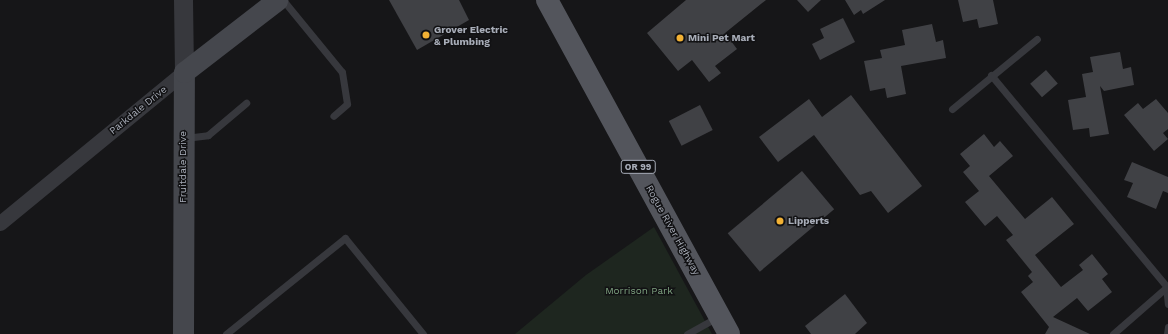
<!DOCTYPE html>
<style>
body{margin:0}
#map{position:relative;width:1168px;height:334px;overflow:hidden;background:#161618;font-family:"Work Sans",sans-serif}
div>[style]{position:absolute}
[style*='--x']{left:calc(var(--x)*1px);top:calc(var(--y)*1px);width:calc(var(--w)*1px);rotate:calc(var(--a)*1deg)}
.green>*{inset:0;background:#1e261f}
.building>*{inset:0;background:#404145;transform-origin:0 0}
.service>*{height:7px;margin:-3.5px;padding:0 3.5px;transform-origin:3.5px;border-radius:3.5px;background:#37383d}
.minor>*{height:15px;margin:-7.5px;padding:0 7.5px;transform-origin:7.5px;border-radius:7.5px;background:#37383d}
.tertiary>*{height:19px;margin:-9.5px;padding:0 9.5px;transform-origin:9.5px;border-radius:9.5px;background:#37383d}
.secondary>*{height:21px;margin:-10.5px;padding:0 10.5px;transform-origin:10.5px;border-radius:10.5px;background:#45474d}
.primary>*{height:22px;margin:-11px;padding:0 11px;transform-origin:11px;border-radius:11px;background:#53555c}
.dots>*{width:11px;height:11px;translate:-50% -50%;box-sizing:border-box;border:2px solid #111113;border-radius:50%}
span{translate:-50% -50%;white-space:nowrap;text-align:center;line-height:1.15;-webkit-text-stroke:3px #111113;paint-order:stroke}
.shield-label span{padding:1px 3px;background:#111113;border:1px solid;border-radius:3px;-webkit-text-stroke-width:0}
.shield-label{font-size:9px;color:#a8adb8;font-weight:700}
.poi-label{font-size:10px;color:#a8adb8;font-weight:700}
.left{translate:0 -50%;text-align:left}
.street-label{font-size:10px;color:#a8adb8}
.park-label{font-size:10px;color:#7fa381}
</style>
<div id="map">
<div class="green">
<i style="clip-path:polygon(654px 227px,712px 334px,515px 334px,586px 275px)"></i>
</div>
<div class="building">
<i style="clip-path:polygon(389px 0,459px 0,469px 20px,417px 50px)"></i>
<i style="clip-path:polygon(686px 0,766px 0,725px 33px,737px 49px,715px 66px,721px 73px,709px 82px,692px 60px,678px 71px,647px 33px)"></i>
<i style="clip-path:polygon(797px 0,821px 0,808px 12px)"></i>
<i style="clip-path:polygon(845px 0,885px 0,863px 14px,861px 10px,854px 15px)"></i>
<i style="clip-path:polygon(958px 0,993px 0,998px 24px,979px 28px,977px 19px,963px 22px)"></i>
<i style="clip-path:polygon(843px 18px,855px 42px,820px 60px,812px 44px,824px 38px,820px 29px)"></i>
<i style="clip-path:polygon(932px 24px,936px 42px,943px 40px,946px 58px,901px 66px,906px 94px,887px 98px,885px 88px,870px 91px,864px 61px,882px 58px,880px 50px,905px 45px,902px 30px)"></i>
<i style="clip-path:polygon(1120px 52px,1123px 69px,1131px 67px,1134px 85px,1104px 91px,1100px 86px,1109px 134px,1090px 137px,1089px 128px,1073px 130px,1068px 100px,1086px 97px,1082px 74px,1093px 72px,1090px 57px)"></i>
<i style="left:1046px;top:70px;width:18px;height:21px;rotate:49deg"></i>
<i style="clip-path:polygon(851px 95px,922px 186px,888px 213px,871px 191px,860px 195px,814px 135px,778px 162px,759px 137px,809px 99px,822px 117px)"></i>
<i style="clip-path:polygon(1156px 99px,1168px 113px,1168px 129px,1163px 133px,1168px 139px,1154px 151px,1124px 115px,1138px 103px,1143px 109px)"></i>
<i style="left:700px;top:105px;width:28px;height:35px;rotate:63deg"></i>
<i style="clip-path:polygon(984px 134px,994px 147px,1000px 141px,1013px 156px,989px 176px,1025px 219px,1052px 197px,1074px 224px,1035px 255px,1061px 287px,1083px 270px,1079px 265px,1092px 254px,1108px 274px,1102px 279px,1112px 292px,1088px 311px,1077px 298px,1053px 317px,1090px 334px,1045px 334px,1049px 327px,1021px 292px,1033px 282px,1028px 276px,1032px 272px,1006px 240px,1013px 235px,997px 216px,985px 226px,965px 202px,979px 191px,963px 172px,970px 166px,960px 154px)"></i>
<i style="clip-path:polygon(1132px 162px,1168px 177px,1168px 193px,1163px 191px,1156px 209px,1127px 197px,1133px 183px,1124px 180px)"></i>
<i style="left:802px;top:171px;width:50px;height:97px;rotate:50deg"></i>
<i style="clip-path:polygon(845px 294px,867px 323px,855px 334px,811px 334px,805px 326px)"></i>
</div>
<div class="service">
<i style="--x:283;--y:0;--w:93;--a:50.7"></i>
<i style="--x:342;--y:72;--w:32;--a:81"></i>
<i style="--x:347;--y:104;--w:18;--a:139"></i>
<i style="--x:991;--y:75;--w:274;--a:50.3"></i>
<i style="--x:1166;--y:286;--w:18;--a:84"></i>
<i style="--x:952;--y:109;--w:110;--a:-39.5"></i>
<i style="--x:185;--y:138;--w:23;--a:-7"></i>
<i style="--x:208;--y:135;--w:50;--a:-40.1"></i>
<i style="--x:226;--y:334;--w:153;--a:-38.9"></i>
<i style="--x:345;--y:238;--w:124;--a:50.9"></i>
<i style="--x:687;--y:334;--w:35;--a:-29"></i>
<i style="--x:1113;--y:334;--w:73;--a:-41.1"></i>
<i style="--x:1167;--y:334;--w:7;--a:-82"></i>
</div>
<div class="minor">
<i style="--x:0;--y:223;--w:238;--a:-39.4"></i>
</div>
<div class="tertiary">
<i style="--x:183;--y:0;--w:72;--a:89.2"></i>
</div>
<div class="secondary">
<i style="--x:183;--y:334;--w:262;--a:-89.8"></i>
<i style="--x:184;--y:72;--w:118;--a:-37.7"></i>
</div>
<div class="primary">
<i style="--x:547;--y:0;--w:380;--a:61.4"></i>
</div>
<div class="dots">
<i style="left:426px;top:35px;background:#f2b134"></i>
<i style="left:680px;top:38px;background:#f2b134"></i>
<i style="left:780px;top:221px;background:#f2b134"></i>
</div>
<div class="shield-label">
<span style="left:638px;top:167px">OR 99</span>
</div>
<div class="poi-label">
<span class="left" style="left:434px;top:35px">Grover Electric<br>&amp; Plumbing</span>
<span class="left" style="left:688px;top:38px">Mini Pet Mart</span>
<span class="left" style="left:788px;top:221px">Lipperts</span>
</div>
<div class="street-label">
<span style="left:138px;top:110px;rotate:-39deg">Parkdale Drive</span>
<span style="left:183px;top:167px;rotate:-90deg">Fruitdale Drive</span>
<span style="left:673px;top:230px;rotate:61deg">Rogue River Highway</span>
</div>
<div class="park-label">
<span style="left:639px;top:291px">Morrison Park</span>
</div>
</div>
